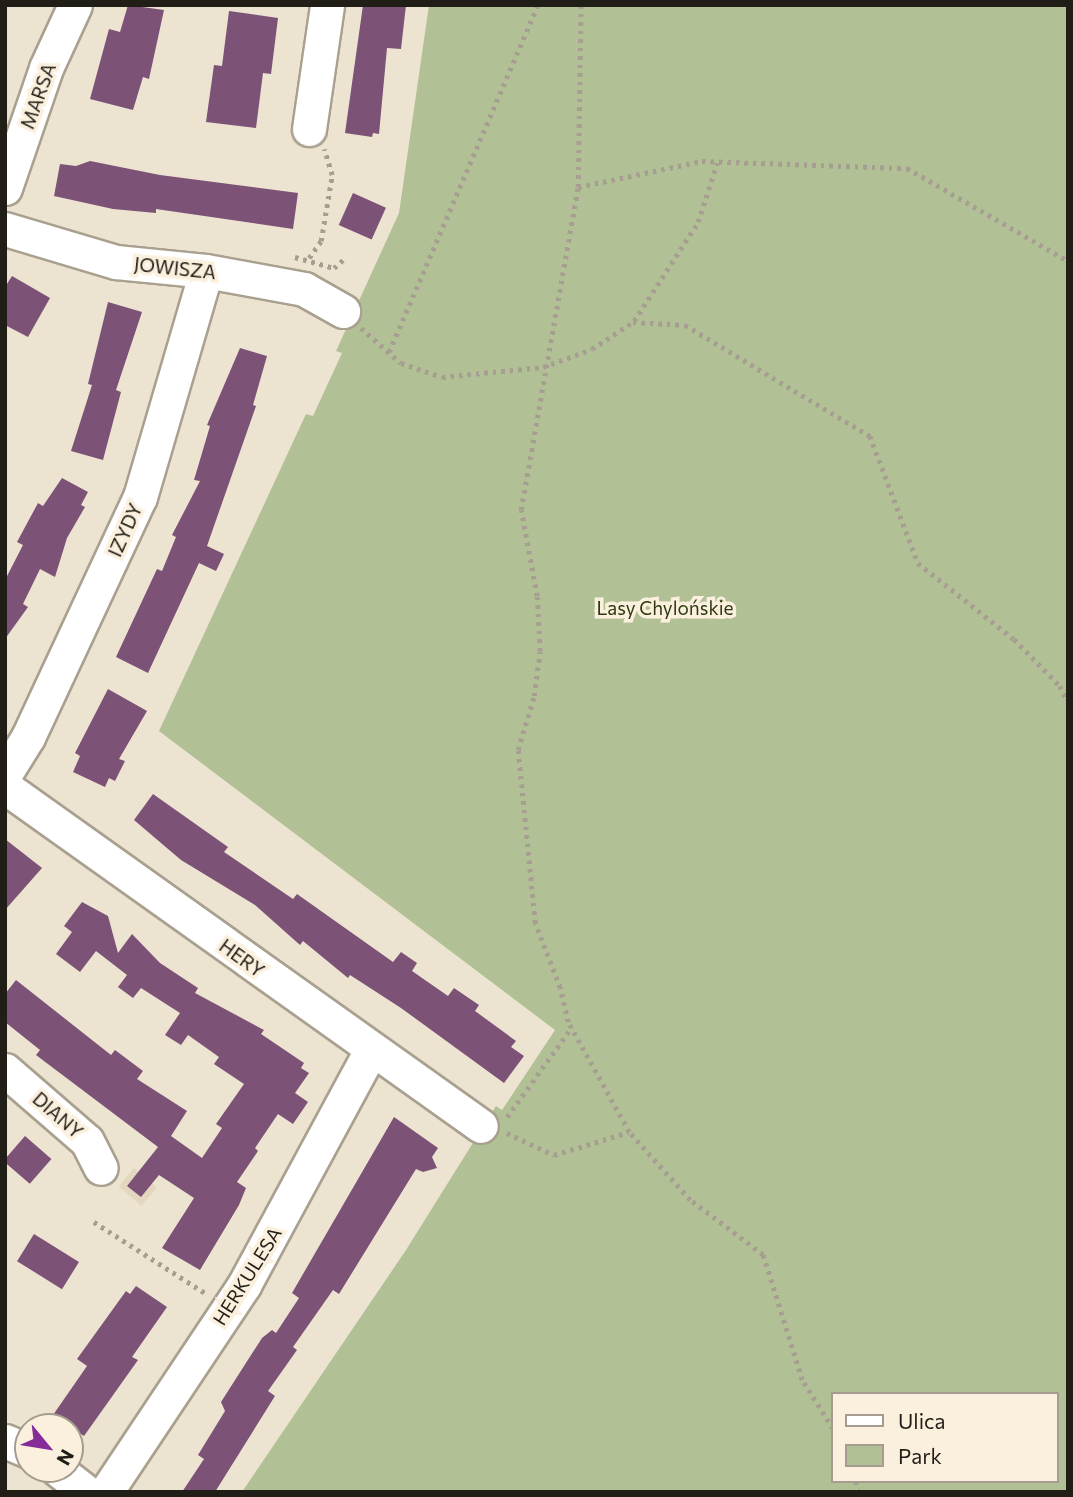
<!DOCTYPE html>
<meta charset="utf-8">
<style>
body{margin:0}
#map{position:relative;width:1073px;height:1497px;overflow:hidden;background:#ede3d1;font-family:Commissioner,sans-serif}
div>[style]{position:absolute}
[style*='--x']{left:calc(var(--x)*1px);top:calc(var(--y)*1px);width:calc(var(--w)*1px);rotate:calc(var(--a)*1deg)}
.built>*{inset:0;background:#e5d7bf;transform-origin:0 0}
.green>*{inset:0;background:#b1c195}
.building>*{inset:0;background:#7c5276;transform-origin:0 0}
.path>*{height:4.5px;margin-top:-2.25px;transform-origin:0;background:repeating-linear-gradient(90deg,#a69e90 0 3.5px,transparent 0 8.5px)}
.roads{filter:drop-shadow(2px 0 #a9a08f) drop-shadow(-2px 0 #a9a08f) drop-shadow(0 2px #a9a08f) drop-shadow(0 -2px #a9a08f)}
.minor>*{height:33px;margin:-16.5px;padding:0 16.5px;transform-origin:16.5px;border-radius:16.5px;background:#fff}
span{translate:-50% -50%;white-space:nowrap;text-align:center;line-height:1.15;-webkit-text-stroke:7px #fbf0de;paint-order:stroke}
.street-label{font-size:19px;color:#211e17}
.park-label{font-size:19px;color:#2d3810}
.frame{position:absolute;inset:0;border:7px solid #211e17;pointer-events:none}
.legend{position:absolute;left:831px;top:1392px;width:228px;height:91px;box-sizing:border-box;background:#fbf0de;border:2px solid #a49c8e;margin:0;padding:9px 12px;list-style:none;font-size:21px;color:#211e17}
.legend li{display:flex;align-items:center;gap:14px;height:35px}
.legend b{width:35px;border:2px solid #a49c8e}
.north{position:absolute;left:14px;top:1413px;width:70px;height:70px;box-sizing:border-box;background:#fbf0de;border:2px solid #a49c8e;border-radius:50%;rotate:120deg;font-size:19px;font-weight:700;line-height:28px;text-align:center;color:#211e17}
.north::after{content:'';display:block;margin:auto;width:24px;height:32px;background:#862c99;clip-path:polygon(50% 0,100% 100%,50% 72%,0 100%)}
</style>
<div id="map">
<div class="built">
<i style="left:134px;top:1168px;width:30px;height:24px;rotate:40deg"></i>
</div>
<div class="green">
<i style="clip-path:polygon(evenodd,429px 5px,1068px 5px,1068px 1492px,242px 1492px,406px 1250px,496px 1106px,502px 1110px,555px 1030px,159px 731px,306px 414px,313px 416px,342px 353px,336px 351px,399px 213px,429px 5px,833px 1394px,1057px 1394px,1057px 1481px,833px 1481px,833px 1394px)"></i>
</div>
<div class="building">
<i style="clip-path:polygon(128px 5px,164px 10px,149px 79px,143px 77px,133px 110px,90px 99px,109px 29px,120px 32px)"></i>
<i style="clip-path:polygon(363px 5px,406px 5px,401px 49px,387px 48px,379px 134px,373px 133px,372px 137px,345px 133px)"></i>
<i style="clip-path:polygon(229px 11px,278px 18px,271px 74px,263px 73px,256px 128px,206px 122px,214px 65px,222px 66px)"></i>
<i style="clip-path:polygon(90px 161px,160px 175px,298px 193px,293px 229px,156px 209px,156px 213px,113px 209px,54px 196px,60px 164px,76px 166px)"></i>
<i style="left:353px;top:193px;width:36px;height:35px;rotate:24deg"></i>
<i style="clip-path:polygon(12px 276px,50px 298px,28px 337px,5px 325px,5px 287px)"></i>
<i style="clip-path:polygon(108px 302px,142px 312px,116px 390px,121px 392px,103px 460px,71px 451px,92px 385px,88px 384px)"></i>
<i style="clip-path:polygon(240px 348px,267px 356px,253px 405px,256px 406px,207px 546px,224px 554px,216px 571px,199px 563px,148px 673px,116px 657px,157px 569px,162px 571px,176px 537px,172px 535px,200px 481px,194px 480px,210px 426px,207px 425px)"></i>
<i style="clip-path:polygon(62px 478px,88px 492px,81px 505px,85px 507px,67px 538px,55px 577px,40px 569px,23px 604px,28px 607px,5px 639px,5px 580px,23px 545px,17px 542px,38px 503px,43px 506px)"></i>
<i style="clip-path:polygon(108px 689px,147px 711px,119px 759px,125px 761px,115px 781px,109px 778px,105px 787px,73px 772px,80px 756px,75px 753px)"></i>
<i style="clip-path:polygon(153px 794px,228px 847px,224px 852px,293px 899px,297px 894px,393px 962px,401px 952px,417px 963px,412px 971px,448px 996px,454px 988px,479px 1005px,475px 1011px,516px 1041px,511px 1047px,524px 1056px,504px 1083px,401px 1008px,350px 975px,348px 978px,303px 941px,300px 945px,255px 905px,181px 860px,134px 820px)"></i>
<i style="clip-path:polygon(5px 839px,42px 868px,5px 910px)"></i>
<i style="clip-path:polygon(82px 902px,108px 916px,118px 953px,132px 934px,160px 963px,198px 988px,195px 993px,264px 1030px,261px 1034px,304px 1063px,301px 1068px,309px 1073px,295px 1093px,308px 1102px,293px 1124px,278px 1114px,255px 1148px,258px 1151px,237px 1182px,246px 1188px,239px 1205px,200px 1270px,162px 1248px,194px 1198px,159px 1175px,141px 1197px,127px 1186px,158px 1147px,36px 1055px,40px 1050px,5px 1022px,5px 994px,16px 980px,111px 1055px,115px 1050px,143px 1071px,137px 1079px,187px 1111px,171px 1136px,202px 1158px,222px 1128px,216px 1124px,244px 1084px,214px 1064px,219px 1057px,188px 1035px,181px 1045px,165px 1035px,180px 1013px,141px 988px,133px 998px,118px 987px,127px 975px,96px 951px,80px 972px,56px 954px,72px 932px,64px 926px)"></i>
<i style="clip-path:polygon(394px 1117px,438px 1148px,432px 1157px,437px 1168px,423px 1172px,416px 1169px,339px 1294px,333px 1290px,293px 1347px,297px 1350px,268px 1391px,275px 1396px,215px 1492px,182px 1492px,204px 1459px,198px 1455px,225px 1411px,221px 1402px,262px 1338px,272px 1330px,276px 1333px,299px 1298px,292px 1293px)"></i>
<i style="left:25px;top:1136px;width:35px;height:33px;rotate:41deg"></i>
<i style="left:34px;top:1234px;width:53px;height:32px;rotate:32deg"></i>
<i style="clip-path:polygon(136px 1286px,167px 1307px,132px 1357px,138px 1360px,84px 1436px,53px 1415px,87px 1366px,77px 1359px,126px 1291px,130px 1294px)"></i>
</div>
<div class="path">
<i style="--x:578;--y:187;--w:182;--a:-89.1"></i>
<i style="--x:295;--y:257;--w:41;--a:15.8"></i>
<i style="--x:334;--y:268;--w:13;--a:-42"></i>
<i style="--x:309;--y:258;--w:21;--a:-55"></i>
<i style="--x:321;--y:241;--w:67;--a:-80.5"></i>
<i style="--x:332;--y:175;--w:27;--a:-107"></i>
<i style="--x:634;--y:321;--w:118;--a:-57.1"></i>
<i style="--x:698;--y:222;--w:62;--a:-72.1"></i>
<i style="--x:361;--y:328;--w:53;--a:41.2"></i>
<i style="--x:401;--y:363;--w:43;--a:18.9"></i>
<i style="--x:442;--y:377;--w:101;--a:-5.7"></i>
<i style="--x:543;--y:367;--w:52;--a:-20.2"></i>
<i style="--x:592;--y:349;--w:49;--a:-33.4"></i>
<i style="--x:633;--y:322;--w:52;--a:3.3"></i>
<i style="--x:685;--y:325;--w:216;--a:31"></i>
<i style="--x:870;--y:436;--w:136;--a:69.3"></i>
<i style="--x:918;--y:563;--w:122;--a:38.4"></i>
<i style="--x:1014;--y:639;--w:66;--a:45.6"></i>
<i style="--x:1060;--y:686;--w:18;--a:63"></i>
<i style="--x:389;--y:352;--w:378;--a:-66.8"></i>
<i style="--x:507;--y:1117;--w:111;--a:-54.2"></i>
<i style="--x:507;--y:1133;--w:52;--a:25.1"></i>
<i style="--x:554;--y:1155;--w:78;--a:-17"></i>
<i style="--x:94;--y:1222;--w:135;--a:32.6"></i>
<i style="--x:833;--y:1429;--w:58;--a:-122.3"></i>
<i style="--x:802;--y:1380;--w:131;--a:-107.3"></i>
<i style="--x:763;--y:1255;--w:91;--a:-143"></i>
<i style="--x:690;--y:1200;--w:91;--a:-131.9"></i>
<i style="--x:629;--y:1132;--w:126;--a:-119"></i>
<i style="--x:568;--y:1022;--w:35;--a:-103"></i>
<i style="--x:560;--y:988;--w:70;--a:-111"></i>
<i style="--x:535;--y:923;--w:174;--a:-95.6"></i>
<i style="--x:518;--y:750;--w:56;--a:-73.5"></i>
<i style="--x:534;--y:696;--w:45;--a:-82.4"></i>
<i style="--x:540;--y:651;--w:55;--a:-93.1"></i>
<i style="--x:537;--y:596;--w:87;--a:-100.5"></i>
<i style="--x:521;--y:510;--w:328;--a:-80"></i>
<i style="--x:578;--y:187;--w:127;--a:-11.8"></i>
<i style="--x:702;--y:161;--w:205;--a:2"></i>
<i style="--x:907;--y:168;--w:186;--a:30"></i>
<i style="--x:856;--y:1481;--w:11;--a:80"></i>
</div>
<div class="roads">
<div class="minor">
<i style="--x:309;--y:129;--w:125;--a:-81.7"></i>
<i style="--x:5;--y:188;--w:127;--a:-71.1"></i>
<i style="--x:46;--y:68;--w:69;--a:-65.3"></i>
<i style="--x:5;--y:229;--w:116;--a:16.6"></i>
<i style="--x:116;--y:262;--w:90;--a:5.7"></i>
<i style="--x:206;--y:271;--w:100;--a:10.4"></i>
<i style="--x:304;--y:289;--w:45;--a:29.4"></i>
<i style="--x:5;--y:774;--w:44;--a:-58.1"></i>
<i style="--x:28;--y:737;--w:265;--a:-65"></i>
<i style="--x:140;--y:497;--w:235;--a:-73.7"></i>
<i style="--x:5;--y:787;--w:584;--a:35.46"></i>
<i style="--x:5;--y:1070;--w:108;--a:40.9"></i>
<i style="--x:87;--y:1141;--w:30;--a:63"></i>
<i style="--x:5;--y:1441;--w:25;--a:23"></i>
<i style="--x:57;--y:1469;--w:37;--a:38"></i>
<i style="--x:106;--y:1492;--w:249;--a:-56.3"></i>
<i style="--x:244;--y:1285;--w:267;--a:-61.6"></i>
</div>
</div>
<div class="street-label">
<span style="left:38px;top:96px;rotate:-70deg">MARSA</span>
<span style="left:175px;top:268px;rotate:6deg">JOWISZA</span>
<span style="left:125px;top:530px;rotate:-66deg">IZYDY</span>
<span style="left:242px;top:958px;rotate:36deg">HERY</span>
<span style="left:58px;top:1115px;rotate:41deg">DIANY</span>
<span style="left:247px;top:1276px;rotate:-58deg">HERKULESA</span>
</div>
<div class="park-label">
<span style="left:665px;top:608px">Lasy Chylońskie</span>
</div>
<div class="frame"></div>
<ul class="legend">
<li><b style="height:9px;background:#fff"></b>Ulica</li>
<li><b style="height:19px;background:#b1c195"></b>Park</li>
</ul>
<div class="north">N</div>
</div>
